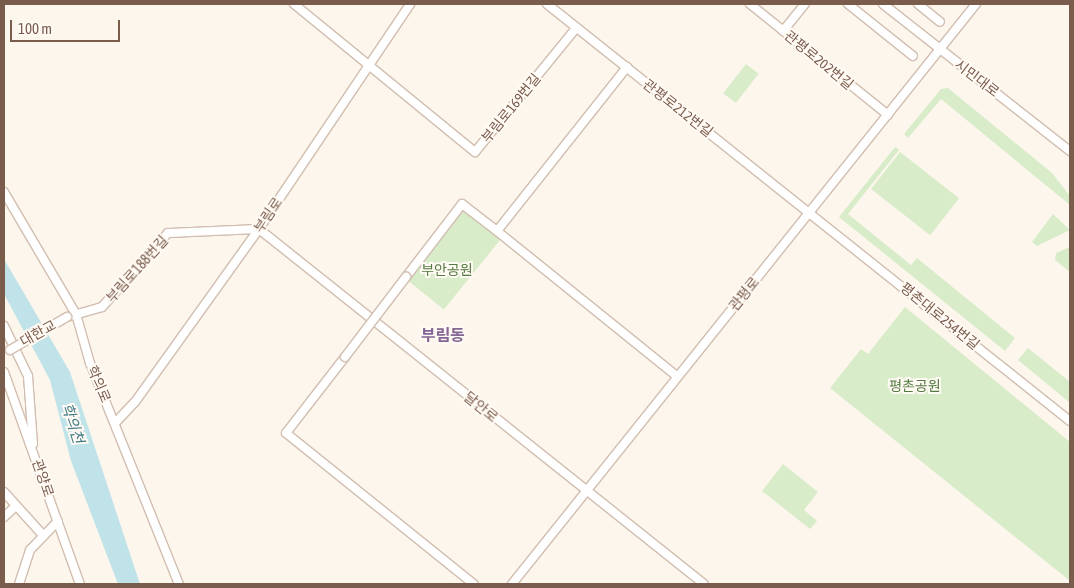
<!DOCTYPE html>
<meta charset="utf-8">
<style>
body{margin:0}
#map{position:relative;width:1074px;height:588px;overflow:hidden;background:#fdf6ec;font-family:"Asap Condensed","Noto Sans KR",sans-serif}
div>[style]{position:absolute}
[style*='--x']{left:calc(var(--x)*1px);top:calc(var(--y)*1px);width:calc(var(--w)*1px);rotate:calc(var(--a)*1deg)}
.green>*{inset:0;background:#d8ecc9;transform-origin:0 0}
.water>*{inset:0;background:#bfe3e8}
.roads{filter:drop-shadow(1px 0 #d1beb0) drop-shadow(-1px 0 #d1beb0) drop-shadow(0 1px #d1beb0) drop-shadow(0 -1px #d1beb0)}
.minor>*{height:8px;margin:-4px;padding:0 4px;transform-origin:4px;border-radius:4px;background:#fff}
.bridges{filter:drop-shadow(1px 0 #d1beb0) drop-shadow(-1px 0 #d1beb0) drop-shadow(0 1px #d1beb0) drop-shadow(0 -1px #d1beb0)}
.minor-bridge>*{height:8px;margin:-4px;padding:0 4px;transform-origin:4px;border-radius:4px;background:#fff}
span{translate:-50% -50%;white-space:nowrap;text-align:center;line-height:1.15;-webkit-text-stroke:4px #fffaf3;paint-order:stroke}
.street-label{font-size:14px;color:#7a5c4d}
.park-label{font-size:14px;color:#537a41}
.water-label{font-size:15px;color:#437c86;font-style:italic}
.quarter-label{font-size:16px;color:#846695;font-weight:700}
.frame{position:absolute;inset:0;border:5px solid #7a5c4d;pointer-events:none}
.scale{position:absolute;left:10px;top:20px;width:110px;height:22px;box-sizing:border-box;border:2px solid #7a5c4d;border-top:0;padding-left:6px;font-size:15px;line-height:18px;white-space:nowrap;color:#7a5c4d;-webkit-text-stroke:4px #fffaf3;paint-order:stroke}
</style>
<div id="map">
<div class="green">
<i style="left:746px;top:64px;width:16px;height:37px;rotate:38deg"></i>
<i style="clip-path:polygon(948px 88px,1052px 173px,1070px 196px,1070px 205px,941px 99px,908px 138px,904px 134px,941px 89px)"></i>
<i style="clip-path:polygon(895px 147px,899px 150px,848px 214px,911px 265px,917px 258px,1015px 338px,1005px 351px,839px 217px)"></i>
<i style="left:900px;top:152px;width:75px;height:47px;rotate:38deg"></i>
<i style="left:463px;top:208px;width:49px;height:91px;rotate:39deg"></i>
<i style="clip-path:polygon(1053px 214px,1070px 230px,1037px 246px,1032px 242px)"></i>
<i style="clip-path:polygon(1070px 247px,1070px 272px,1055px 260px,1056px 253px)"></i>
<i style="clip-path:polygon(905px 307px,1070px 442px,1070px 581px,830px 388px,861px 349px,868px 354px)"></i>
<i style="clip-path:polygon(1028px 348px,1070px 382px,1070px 403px,1018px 360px)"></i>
<i style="clip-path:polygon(783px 464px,818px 492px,804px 510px,817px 521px,810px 529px,762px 491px)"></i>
</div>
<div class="water">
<i style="clip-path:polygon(4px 259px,70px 372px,140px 584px,118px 584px,71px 461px,50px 380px,4px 294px)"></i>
</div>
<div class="roads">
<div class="minor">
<i style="--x:294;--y:4;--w:234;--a:39.3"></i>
<i style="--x:475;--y:152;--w:160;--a:-50.8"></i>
<i style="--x:547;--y:4;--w:669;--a:38.57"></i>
<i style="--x:750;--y:4;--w:177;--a:38.8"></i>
<i style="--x:848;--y:4;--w:83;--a:38.7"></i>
<i style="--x:883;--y:4;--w:238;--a:38.2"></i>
<i style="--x:918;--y:4;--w:28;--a:39"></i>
<i style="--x:783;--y:31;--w:35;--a:-51"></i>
<i style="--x:627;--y:67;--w:209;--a:128.4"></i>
<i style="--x:497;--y:231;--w:231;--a:38.9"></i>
<i style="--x:4;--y:192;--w:142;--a:59.5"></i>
<i style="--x:76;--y:314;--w:51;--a:74.1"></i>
<i style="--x:90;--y:363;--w:238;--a:68.1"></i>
<i style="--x:406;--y:277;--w:92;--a:-52.5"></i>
<i style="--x:462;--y:204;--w:44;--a:37.6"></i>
<i style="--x:67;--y:317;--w:36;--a:-16"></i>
<i style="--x:102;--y:307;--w:99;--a:-48.3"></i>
<i style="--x:168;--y:233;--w:91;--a:-2.5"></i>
<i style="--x:259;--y:229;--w:569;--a:38.58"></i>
<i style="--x:4;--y:326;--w:55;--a:64.4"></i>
<i style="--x:28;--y:376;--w:68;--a:85.8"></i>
<i style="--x:345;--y:357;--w:96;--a:127.8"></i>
<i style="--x:286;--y:433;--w:241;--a:38.8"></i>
<i style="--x:4;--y:372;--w:225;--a:70.3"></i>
<i style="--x:117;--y:421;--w:26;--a:-47"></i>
<i style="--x:135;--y:402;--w:213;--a:-54.4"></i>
<i style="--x:259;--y:229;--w:271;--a:-56.1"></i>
<i style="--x:4;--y:492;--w:57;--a:47.9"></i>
<i style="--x:4;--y:517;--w:16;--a:-43"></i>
<i style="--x:19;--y:584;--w:36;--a:-72"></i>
<i style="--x:30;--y:550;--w:40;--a:-46"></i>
<i style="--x:512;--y:584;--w:743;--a:-51.34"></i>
</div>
</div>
<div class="bridges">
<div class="minor-bridge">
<i style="--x:10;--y:350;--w:66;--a:-30.1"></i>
<i style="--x:345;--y:357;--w:101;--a:-52.7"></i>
</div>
</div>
<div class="street-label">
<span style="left:819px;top:60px;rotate:39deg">관평로202번길</span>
<span style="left:977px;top:78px;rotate:37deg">시민대로</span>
<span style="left:511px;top:108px;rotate:-51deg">부림로169번길</span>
<span style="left:678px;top:108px;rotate:38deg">관평로212번길</span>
<span style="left:268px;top:215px;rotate:-56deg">부림로</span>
<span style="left:137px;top:269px;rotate:-48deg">부림로188번길</span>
<span style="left:744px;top:294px;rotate:-51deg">관평로</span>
<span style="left:940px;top:316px;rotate:39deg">평촌대로254번길</span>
<span style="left:38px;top:333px;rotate:-29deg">대한교</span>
<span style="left:99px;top:384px;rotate:67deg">학의로</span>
<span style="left:481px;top:407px;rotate:39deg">달안로</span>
<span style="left:43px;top:478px;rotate:71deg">관양로</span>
</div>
<div class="park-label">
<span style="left:447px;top:270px">부안공원</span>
<span style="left:915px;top:386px">평촌공원</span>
</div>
<div class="water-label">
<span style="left:73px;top:423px;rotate:72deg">학의천</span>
</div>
<div class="quarter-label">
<span style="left:443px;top:335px">부림동</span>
</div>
<div class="frame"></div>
<div class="scale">100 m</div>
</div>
